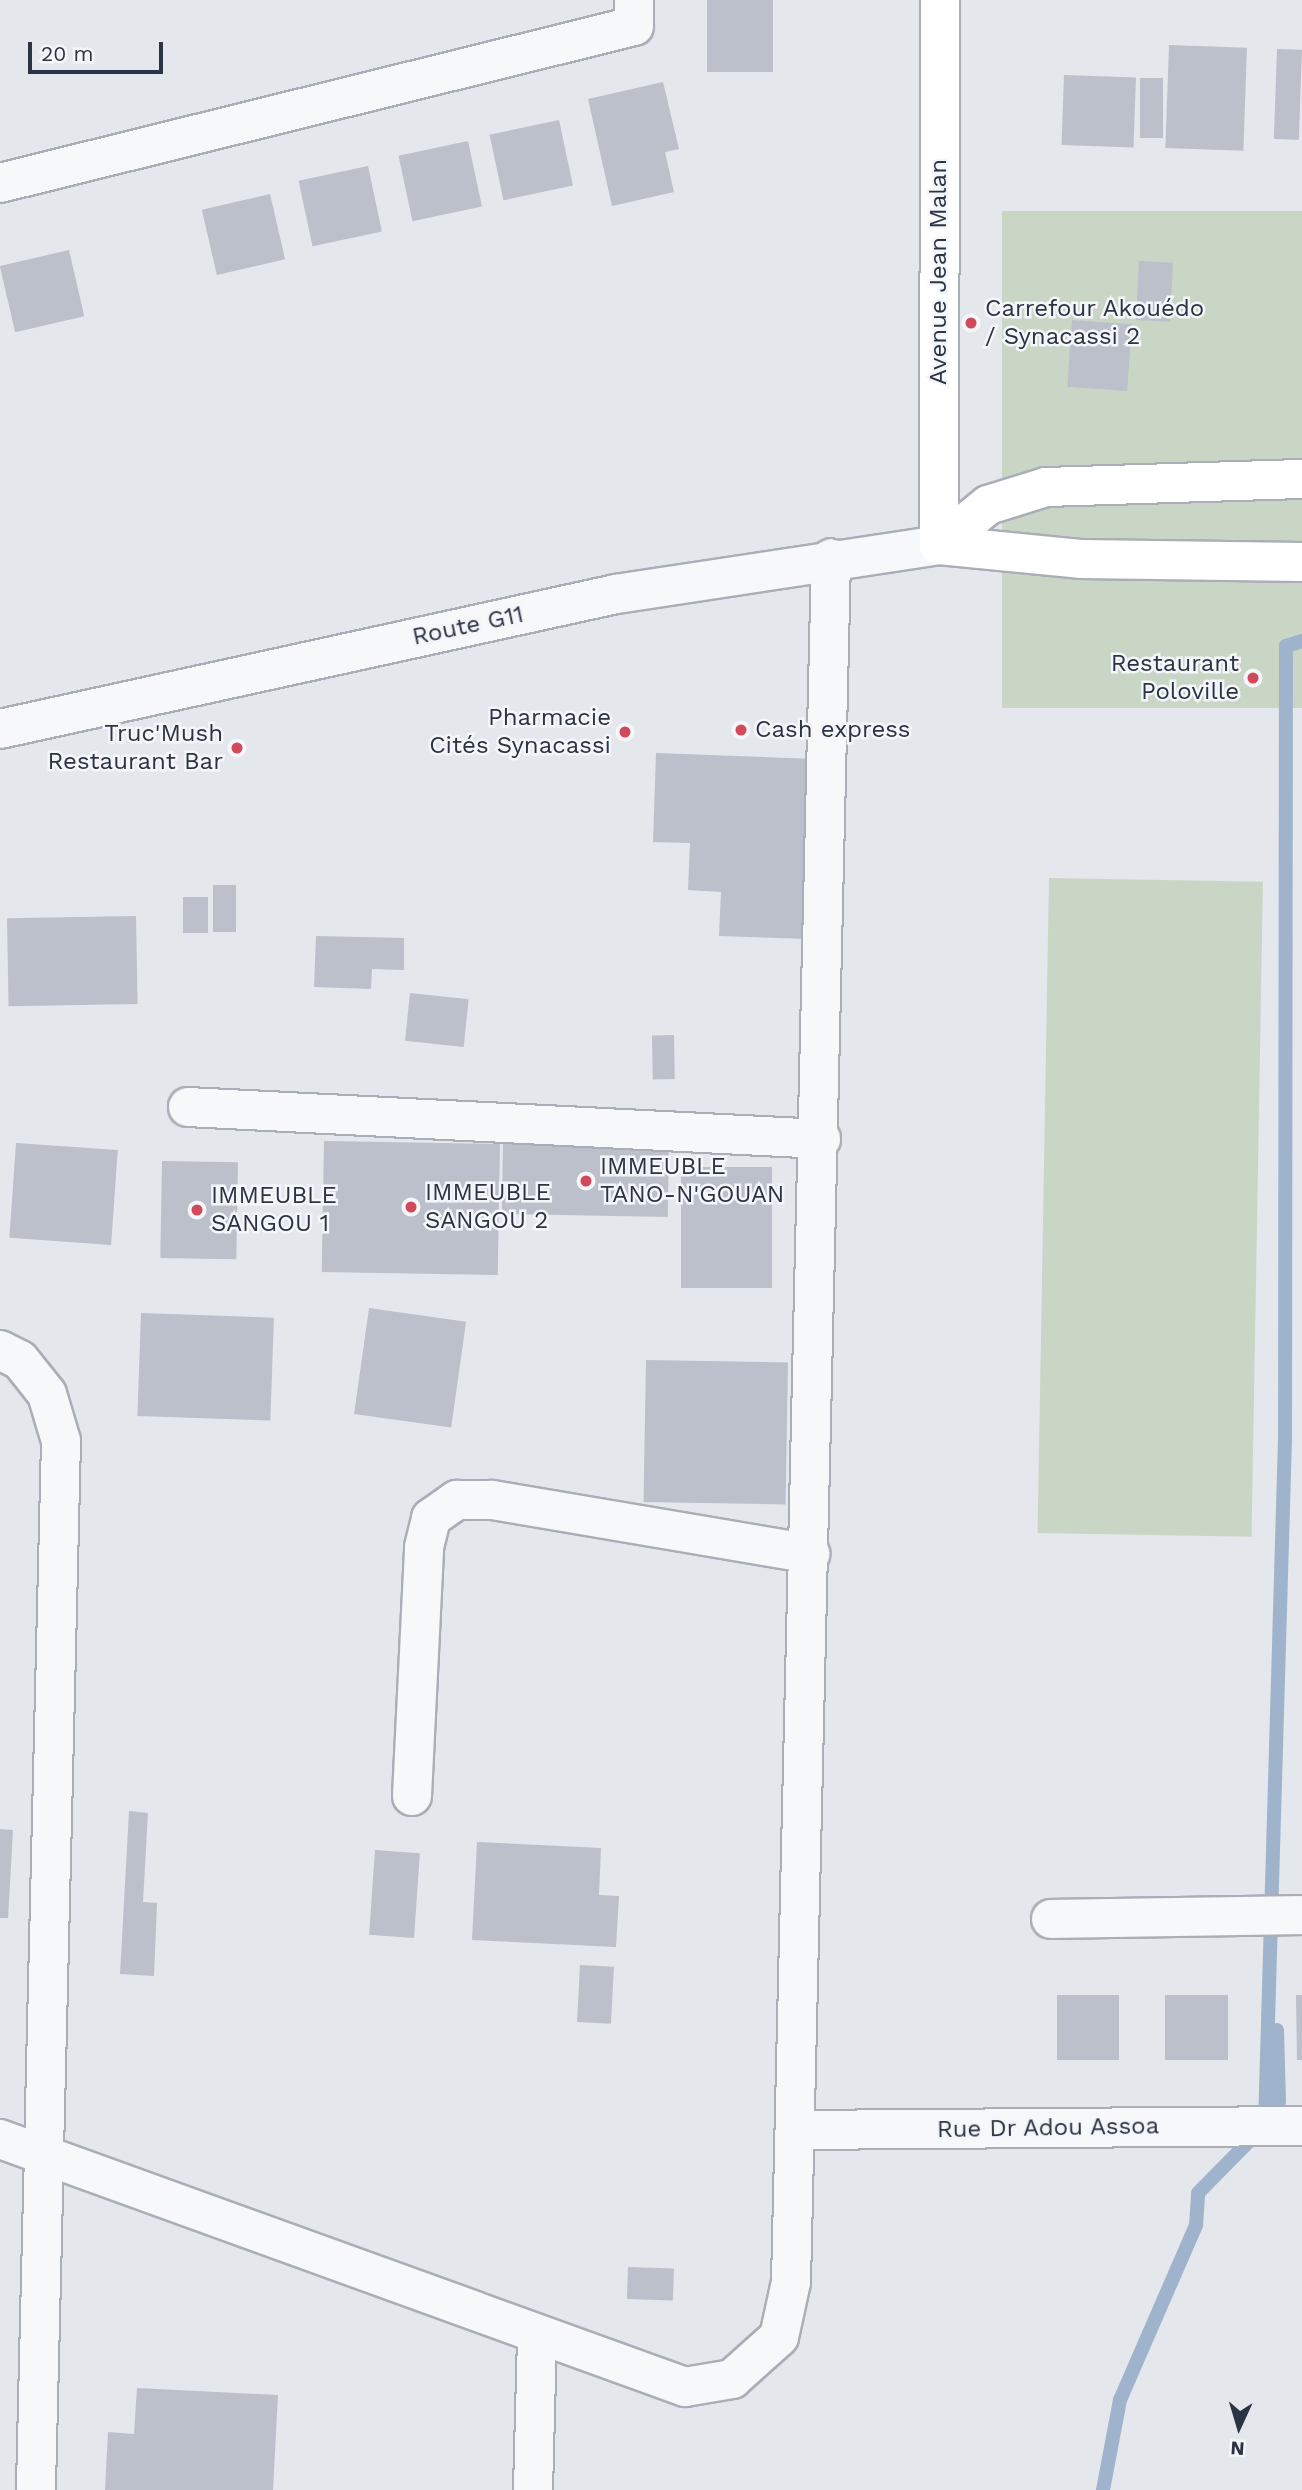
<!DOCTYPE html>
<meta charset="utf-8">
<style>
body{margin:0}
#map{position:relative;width:1302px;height:2490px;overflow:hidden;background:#e4e7ec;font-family:"Work Sans",sans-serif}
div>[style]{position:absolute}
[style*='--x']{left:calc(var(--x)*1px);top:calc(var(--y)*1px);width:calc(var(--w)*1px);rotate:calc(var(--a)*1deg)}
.green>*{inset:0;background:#c9d6c5;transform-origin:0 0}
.stream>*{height:14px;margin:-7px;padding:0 7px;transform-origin:7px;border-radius:7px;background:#9fb4cc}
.building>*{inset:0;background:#bbc0ca;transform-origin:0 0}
.roads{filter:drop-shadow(2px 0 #a9aeb7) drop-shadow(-2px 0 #a9aeb7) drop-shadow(0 2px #a9aeb7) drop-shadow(0 -2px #a9aeb7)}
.minor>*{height:38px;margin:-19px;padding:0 19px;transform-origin:19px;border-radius:19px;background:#f7f8fa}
.major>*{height:38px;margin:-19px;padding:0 19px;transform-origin:19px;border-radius:19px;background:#fff}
.dots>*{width:19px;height:19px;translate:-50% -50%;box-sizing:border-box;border:4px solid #f4f6f9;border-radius:50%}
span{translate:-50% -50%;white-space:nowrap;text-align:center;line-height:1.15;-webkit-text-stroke:5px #f4f6f9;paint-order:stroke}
.street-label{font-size:24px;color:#2b3445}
.poi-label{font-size:24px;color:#2b3445}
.left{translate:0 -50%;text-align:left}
.right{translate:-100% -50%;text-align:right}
.north{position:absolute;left:1204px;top:2392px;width:70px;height:70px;-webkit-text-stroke:5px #f4f6f9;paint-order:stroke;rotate:184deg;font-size:19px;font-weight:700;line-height:28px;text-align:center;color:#2b3445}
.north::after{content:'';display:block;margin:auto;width:24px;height:32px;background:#2b3445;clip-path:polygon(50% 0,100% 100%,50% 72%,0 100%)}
.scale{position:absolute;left:28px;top:42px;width:135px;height:32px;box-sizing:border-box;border:4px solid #2b3445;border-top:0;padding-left:9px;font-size:21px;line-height:24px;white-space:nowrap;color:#2b3445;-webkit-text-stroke:5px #f4f6f9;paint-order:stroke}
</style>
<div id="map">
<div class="green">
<i style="left:1002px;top:211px;width:300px;height:497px"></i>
<i style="left:1049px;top:878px;width:214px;height:655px;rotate:1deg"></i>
</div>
<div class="stream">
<i style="--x:1277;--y:2030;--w:72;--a:88.4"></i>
<i style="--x:1103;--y:2490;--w:92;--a:-79.3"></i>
<i style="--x:1120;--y:2400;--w:191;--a:-66.5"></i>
<i style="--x:1196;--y:2225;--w:32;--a:-86"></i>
<i style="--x:1198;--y:2193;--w:95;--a:-45.4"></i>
<i style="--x:1265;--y:2125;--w:687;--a:-88.33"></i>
<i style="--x:1285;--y:1438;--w:792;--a:-89.93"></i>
<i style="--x:1286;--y:646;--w:17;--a:-17"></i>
</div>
<div class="building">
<i style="left:707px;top:0;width:66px;height:72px"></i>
<i style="left:1169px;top:45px;width:78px;height:103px;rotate:2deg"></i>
<i style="left:1277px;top:49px;width:25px;height:90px;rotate:2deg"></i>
<i style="left:1064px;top:75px;width:72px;height:70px;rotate:2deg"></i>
<i style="left:1140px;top:78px;width:23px;height:60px"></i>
<i style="clip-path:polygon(663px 82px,679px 149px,665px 152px,674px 192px,612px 206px,588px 99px)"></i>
<i style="left:559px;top:120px;width:67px;height:71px;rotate:78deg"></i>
<i style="left:468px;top:141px;width:67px;height:71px;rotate:78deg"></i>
<i style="left:368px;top:166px;width:67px;height:71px;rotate:78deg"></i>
<i style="left:270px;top:194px;width:67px;height:70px;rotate:77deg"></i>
<i style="left:69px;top:250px;width:68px;height:71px;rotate:77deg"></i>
<i style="left:1139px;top:261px;width:34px;height:59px;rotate:3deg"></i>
<i style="left:1072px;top:320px;width:60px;height:67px;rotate:4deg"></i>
<i style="clip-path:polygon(656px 753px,815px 759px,809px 939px,719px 936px,721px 892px,688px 890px,690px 843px,653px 842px)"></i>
<i style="left:236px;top:885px;width:47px;height:23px;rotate:90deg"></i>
<i style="left:183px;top:897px;width:25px;height:36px"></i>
<i style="left:136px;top:916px;width:88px;height:129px;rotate:89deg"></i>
<i style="clip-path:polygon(316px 936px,404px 938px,404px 970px,372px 969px,371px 989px,314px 987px)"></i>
<i style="left:410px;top:993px;width:59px;height:48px;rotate:6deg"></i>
<i style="left:674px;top:1035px;width:44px;height:22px;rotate:89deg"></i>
<i style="left:324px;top:1141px;width:176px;height:131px;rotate:1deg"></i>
<i style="left:16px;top:1143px;width:102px;height:95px;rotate:4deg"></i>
<i style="left:503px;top:1144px;width:166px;height:70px;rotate:1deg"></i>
<i style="left:162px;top:1161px;width:76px;height:97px;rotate:1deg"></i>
<i style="left:772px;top:1167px;width:121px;height:91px;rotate:90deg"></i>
<i style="left:369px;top:1308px;width:98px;height:107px;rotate:8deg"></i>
<i style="left:141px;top:1313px;width:133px;height:103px;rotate:2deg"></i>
<i style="left:646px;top:1360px;width:142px;height:142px;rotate:1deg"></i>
<i style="clip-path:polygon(129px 1811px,148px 1813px,143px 1902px,157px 1903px,154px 1976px,120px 1974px)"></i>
<i style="clip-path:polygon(0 1829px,13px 1830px,8px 1918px,0 1918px)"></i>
<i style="clip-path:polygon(477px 1842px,601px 1848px,599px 1895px,619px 1896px,616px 1947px,472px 1940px)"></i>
<i style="left:375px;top:1850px;width:45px;height:85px;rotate:4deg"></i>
<i style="left:580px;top:1965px;width:34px;height:57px;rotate:3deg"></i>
<i style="left:1057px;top:1995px;width:62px;height:65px"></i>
<i style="left:1165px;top:1995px;width:63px;height:65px"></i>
<i style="clip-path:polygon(1296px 1995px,1302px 1995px,1302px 2060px,1297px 2060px)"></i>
<i style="left:628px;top:2267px;width:46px;height:32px;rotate:2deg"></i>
<i style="clip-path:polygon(137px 2388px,278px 2395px,273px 2490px,105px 2490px,108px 2432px,134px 2434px)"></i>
</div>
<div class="roads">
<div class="minor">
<i style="--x:0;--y:183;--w:653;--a:-13.91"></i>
<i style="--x:634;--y:26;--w:26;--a:-90"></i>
<i style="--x:0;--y:729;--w:631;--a:-12.36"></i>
<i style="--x:616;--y:594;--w:327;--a:-8.6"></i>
<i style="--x:188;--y:1107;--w:634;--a:2.89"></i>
<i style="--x:0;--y:1350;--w:22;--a:27"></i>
<i style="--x:20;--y:1360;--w:43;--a:51.5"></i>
<i style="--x:47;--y:1394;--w:49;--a:73.4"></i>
<i style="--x:61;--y:1441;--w:1049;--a:91.37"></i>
<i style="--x:412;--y:1796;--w:249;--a:-87.2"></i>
<i style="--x:424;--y:1547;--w:30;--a:-76"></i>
<i style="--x:431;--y:1518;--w:32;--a:-35"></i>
<i style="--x:457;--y:1500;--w:35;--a:0"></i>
<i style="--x:492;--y:1500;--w:323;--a:9.6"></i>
<i style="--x:1051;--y:1919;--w:251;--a:-0.9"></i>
<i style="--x:795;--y:2130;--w:507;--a:-0.45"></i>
<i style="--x:0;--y:2139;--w:729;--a:19.9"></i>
<i style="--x:685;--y:2387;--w:48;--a:-9.7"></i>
<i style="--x:732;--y:2379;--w:63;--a:-41.8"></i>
<i style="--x:779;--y:2337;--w:56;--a:-77.7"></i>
<i style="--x:791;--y:2282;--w:1724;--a:-88.67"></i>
<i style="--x:533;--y:2490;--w:154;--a:-88.5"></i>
</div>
<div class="major">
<i style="--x:939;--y:545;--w:545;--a:-89.89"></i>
<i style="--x:939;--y:545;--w:63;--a:-39.2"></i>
<i style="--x:988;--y:505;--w:61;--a:-17.2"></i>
<i style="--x:1046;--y:487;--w:256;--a:-1.8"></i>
<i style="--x:939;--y:545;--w:144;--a:5.6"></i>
<i style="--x:1082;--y:559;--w:220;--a:0.8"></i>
</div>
</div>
<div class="dots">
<i style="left:971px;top:323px;background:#d1495b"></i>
<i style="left:1253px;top:678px;background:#d1495b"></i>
<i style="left:741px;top:730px;background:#d1495b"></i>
<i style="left:625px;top:732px;background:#d1495b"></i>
<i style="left:237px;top:748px;background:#d1495b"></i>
<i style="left:586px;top:1181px;background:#d1495b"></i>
<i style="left:411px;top:1207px;background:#d1495b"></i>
<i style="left:197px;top:1210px;background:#d1495b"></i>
</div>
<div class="street-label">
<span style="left:939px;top:272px;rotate:-90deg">Avenue Jean Malan</span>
<span style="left:468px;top:626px;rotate:-12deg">Route G11</span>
<span style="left:1048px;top:2128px;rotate:-1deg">Rue Dr Adou Assoa</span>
</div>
<div class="poi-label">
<span class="left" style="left:985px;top:323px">Carrefour Akouédo<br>/ Synacassi 2</span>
<span class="right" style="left:1239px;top:678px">Restaurant<br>Poloville</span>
<span class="right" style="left:611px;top:732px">Pharmacie<br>Cités Synacassi</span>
<span class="left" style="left:755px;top:730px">Cash express</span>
<span class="right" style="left:223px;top:748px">Truc'Mush<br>Restaurant Bar</span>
<span class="left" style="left:600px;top:1181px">IMMEUBLE<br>TANO-N'GOUAN</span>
<span class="left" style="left:425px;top:1207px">IMMEUBLE<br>SANGOU 2</span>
<span class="left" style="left:211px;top:1210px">IMMEUBLE<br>SANGOU 1</span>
</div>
<div class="north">N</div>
<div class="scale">20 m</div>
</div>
